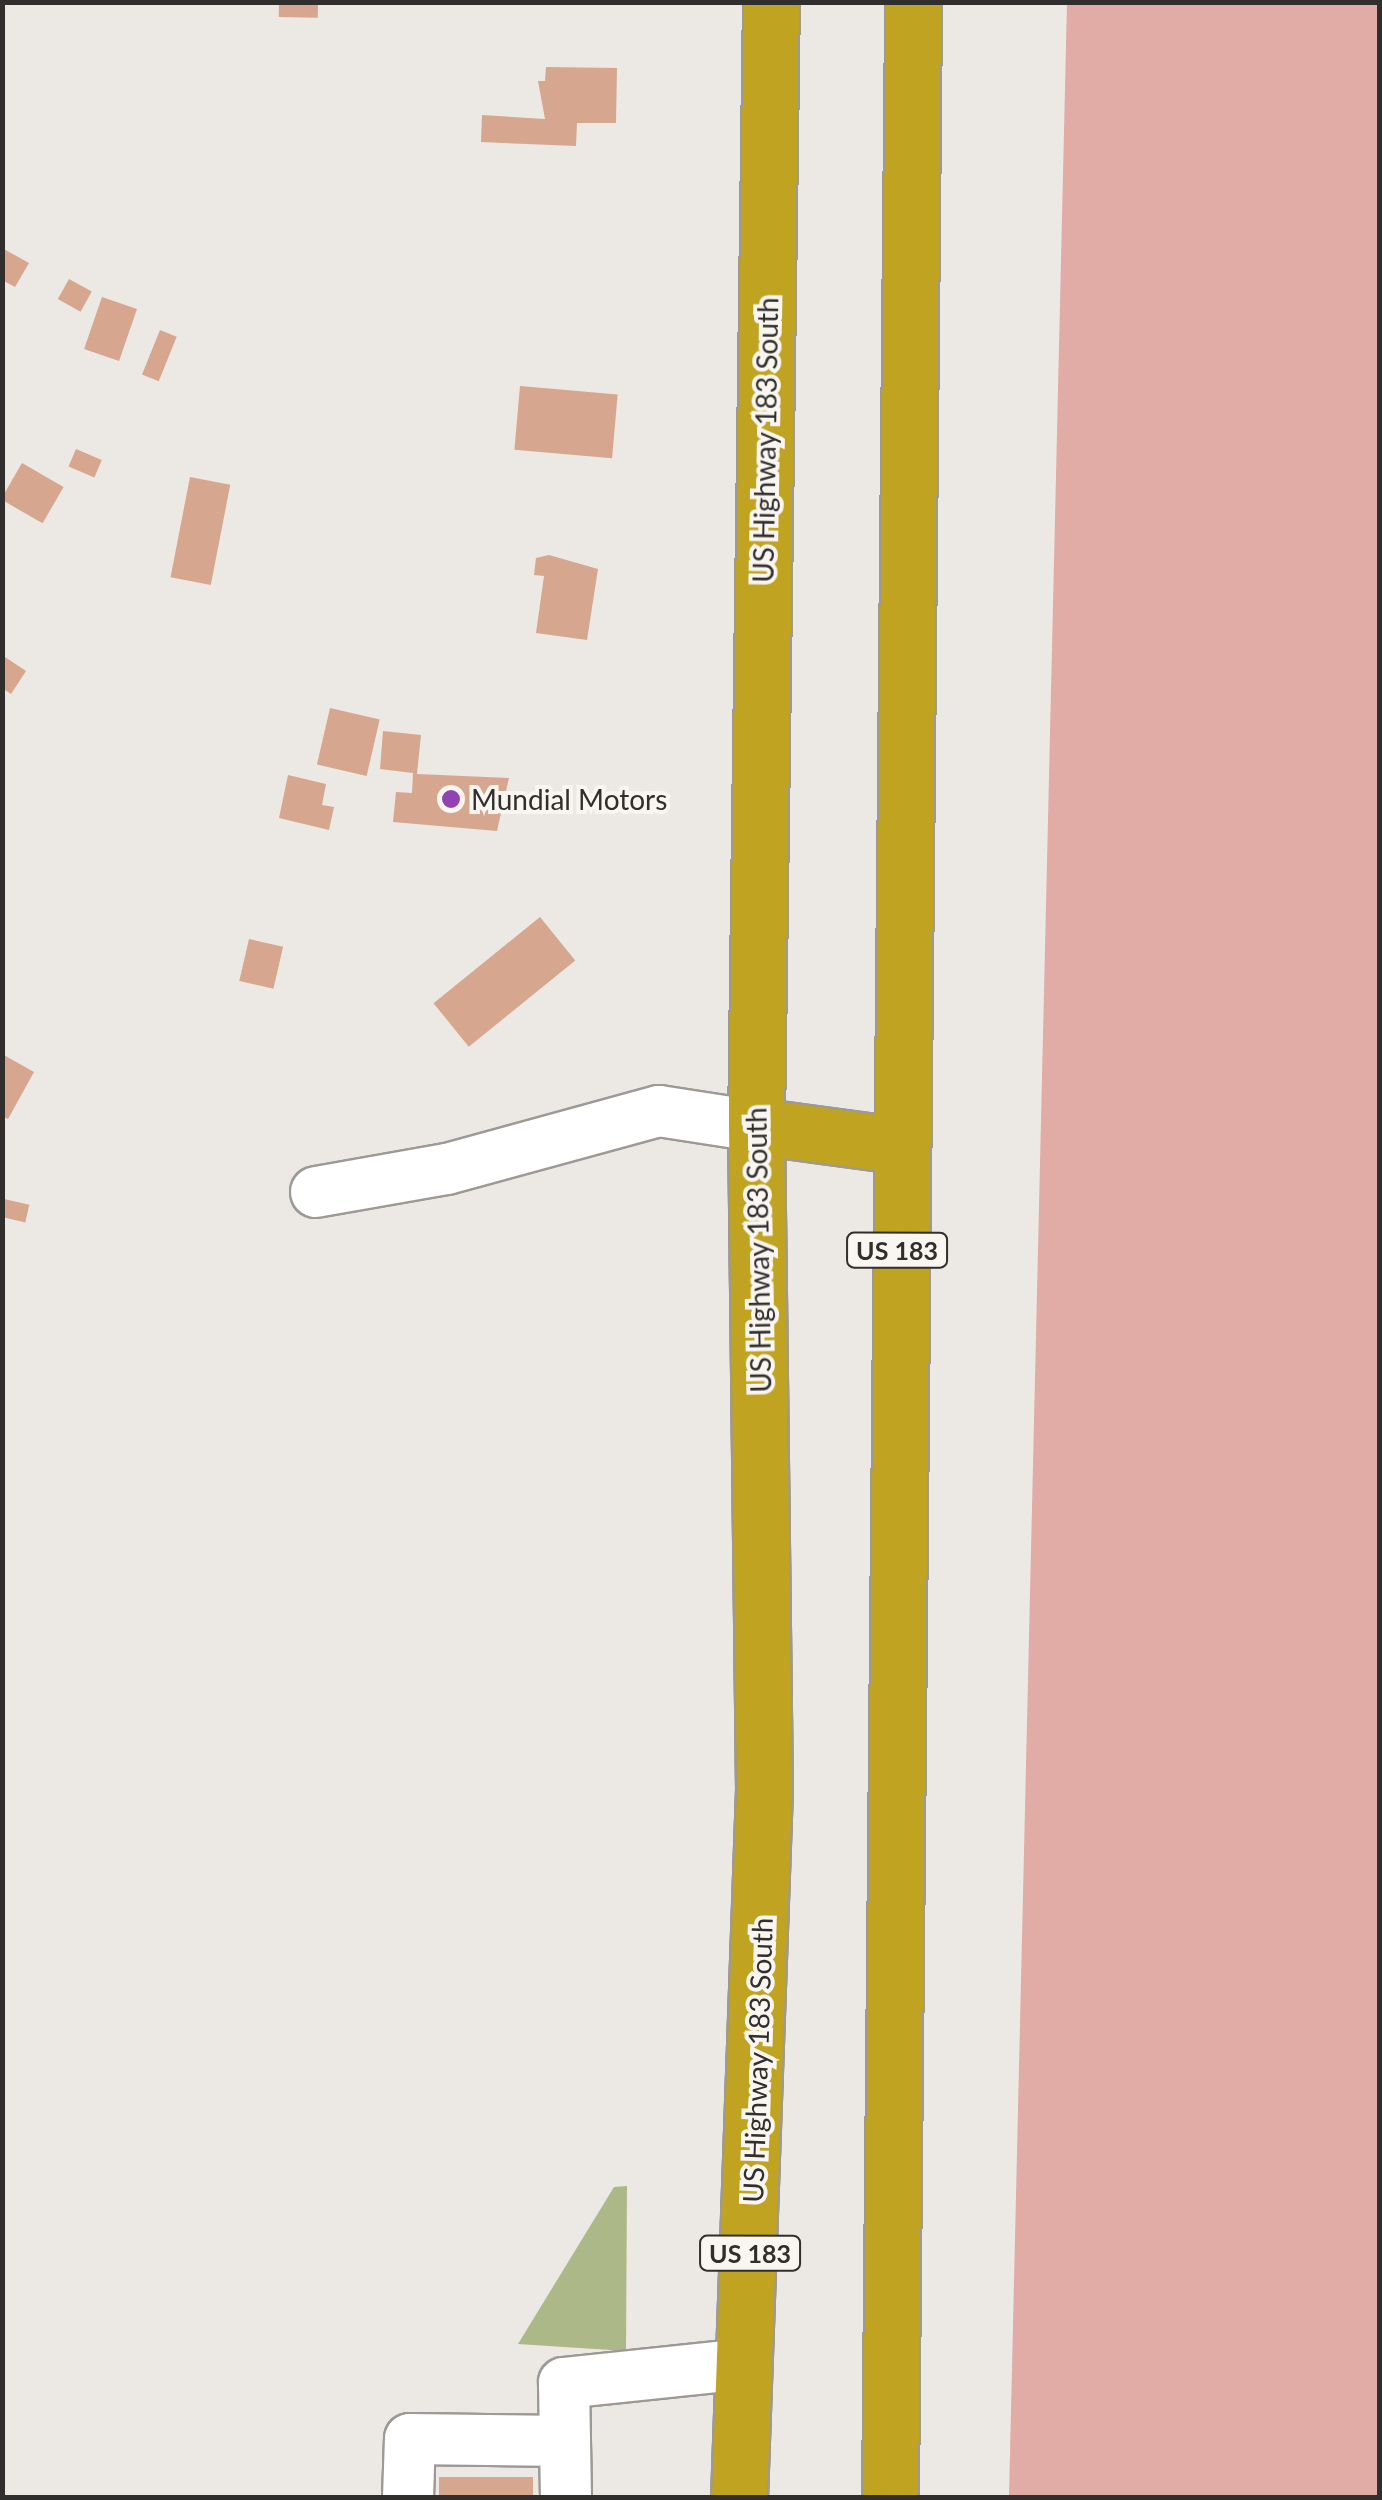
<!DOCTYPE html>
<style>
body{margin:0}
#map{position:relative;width:1382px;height:2500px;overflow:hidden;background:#ece8e3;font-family:Lato,sans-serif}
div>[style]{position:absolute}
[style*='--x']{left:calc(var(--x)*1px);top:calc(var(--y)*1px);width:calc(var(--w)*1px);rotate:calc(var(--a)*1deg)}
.green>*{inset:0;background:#e1aba6}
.water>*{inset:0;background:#adb888}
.building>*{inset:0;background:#d6a68e;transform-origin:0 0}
.roads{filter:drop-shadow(2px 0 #9d9994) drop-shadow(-2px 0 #9d9994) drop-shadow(0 2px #9d9994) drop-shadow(0 -2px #9d9994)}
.minor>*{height:50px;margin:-25px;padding:0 25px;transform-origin:25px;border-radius:25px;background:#fff}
.highway>*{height:55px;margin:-27.5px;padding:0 27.5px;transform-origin:27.5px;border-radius:27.5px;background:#c1a322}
.dots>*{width:28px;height:28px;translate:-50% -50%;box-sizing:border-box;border:5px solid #f9f5f0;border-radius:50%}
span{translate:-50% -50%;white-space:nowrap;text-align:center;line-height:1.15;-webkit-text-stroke:8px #f9f5f0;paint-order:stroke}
.shield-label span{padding:2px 8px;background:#f9f5f0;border:2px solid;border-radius:8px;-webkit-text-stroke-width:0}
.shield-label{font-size:25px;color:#312f2d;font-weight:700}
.street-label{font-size:28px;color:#312f2d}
.poi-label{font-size:28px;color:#312f2d}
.left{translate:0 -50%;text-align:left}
.frame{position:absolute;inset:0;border:5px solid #312f2d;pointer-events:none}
</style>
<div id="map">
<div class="green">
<i style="clip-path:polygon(1067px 3px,1379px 3px,1379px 2497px,1009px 2497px)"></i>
</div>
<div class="water">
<i style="clip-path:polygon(627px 2186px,626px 2351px,518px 2344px,614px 2187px)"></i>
</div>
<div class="building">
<i style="left:279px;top:2px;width:39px;height:15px;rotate:1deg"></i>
<i style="clip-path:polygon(546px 67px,617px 68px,616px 123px,577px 123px,576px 146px,481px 142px,482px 115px,545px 119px,538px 81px,545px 81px)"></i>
<i style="clip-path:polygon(2px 248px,29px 263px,15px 287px,2px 280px)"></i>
<i style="left:69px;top:279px;width:26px;height:23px;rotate:29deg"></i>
<i style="left:102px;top:297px;width:37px;height:55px;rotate:19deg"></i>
<i style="left:160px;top:330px;width:18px;height:48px;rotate:22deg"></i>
<i style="left:520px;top:386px;width:98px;height:64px;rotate:5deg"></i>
<i style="left:76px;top:449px;width:28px;height:19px;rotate:23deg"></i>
<i style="left:22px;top:463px;width:48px;height:42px;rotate:30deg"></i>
<i style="left:190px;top:477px;width:41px;height:102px;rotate:11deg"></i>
<i style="clip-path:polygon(549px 555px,598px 569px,587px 640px,536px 633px,544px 576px,534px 575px,536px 558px)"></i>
<i style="clip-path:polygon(2px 655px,26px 671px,11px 694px,2px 688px)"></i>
<i style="left:330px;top:708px;width:51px;height:58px;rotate:13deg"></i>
<i style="clip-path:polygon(383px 731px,421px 735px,417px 774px,509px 778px,497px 831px,393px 822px,396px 792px,412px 793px,413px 773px,380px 769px)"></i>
<i style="clip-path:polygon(288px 775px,326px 784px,322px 805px,334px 807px,329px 830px,279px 818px)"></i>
<i style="left:540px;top:917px;width:56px;height:137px;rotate:51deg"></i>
<i style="left:249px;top:939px;width:35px;height:43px;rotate:13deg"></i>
<i style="clip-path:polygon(2px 1054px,34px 1072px,8px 1119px,2px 1116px)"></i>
<i style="left:4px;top:1199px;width:26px;height:18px;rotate:13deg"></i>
<i style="left:533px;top:2477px;width:21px;height:94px;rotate:90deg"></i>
</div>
<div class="roads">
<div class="minor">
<i style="--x:316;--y:1192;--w:133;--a:-10"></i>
<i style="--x:447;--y:1169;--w:220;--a:-15.3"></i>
<i style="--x:659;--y:1111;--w:98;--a:8.8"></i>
<i style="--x:408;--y:2498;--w:59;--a:-88.1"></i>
<i style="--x:410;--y:2439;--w:155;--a:0.7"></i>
<i style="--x:566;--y:2498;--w:115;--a:-91"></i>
<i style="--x:564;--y:2383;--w:182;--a:-6"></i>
</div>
<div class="highway">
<i style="--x:756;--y:1126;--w:142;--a:7.7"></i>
<i style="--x:739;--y:2498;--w:708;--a:-87.98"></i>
<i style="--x:764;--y:1790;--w:664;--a:-90.69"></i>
<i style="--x:756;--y:1126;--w:1124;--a:-89.24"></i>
<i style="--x:890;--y:2498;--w:2496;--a:-89.47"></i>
</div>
</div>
<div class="dots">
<i style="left:451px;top:799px;background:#9242b2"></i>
</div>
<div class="shield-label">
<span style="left:897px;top:1250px">US 183</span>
<span style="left:750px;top:2253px">US 183</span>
</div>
<div class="street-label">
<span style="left:765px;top:440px;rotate:-89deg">US Highway 183 South</span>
<span style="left:758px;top:1250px;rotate:-91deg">US Highway 183 South</span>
<span style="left:757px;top:2060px;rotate:-88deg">US Highway 183 South</span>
</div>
<div class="poi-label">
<span class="left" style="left:471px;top:799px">Mundial Motors</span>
</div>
<div class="frame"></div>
</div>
